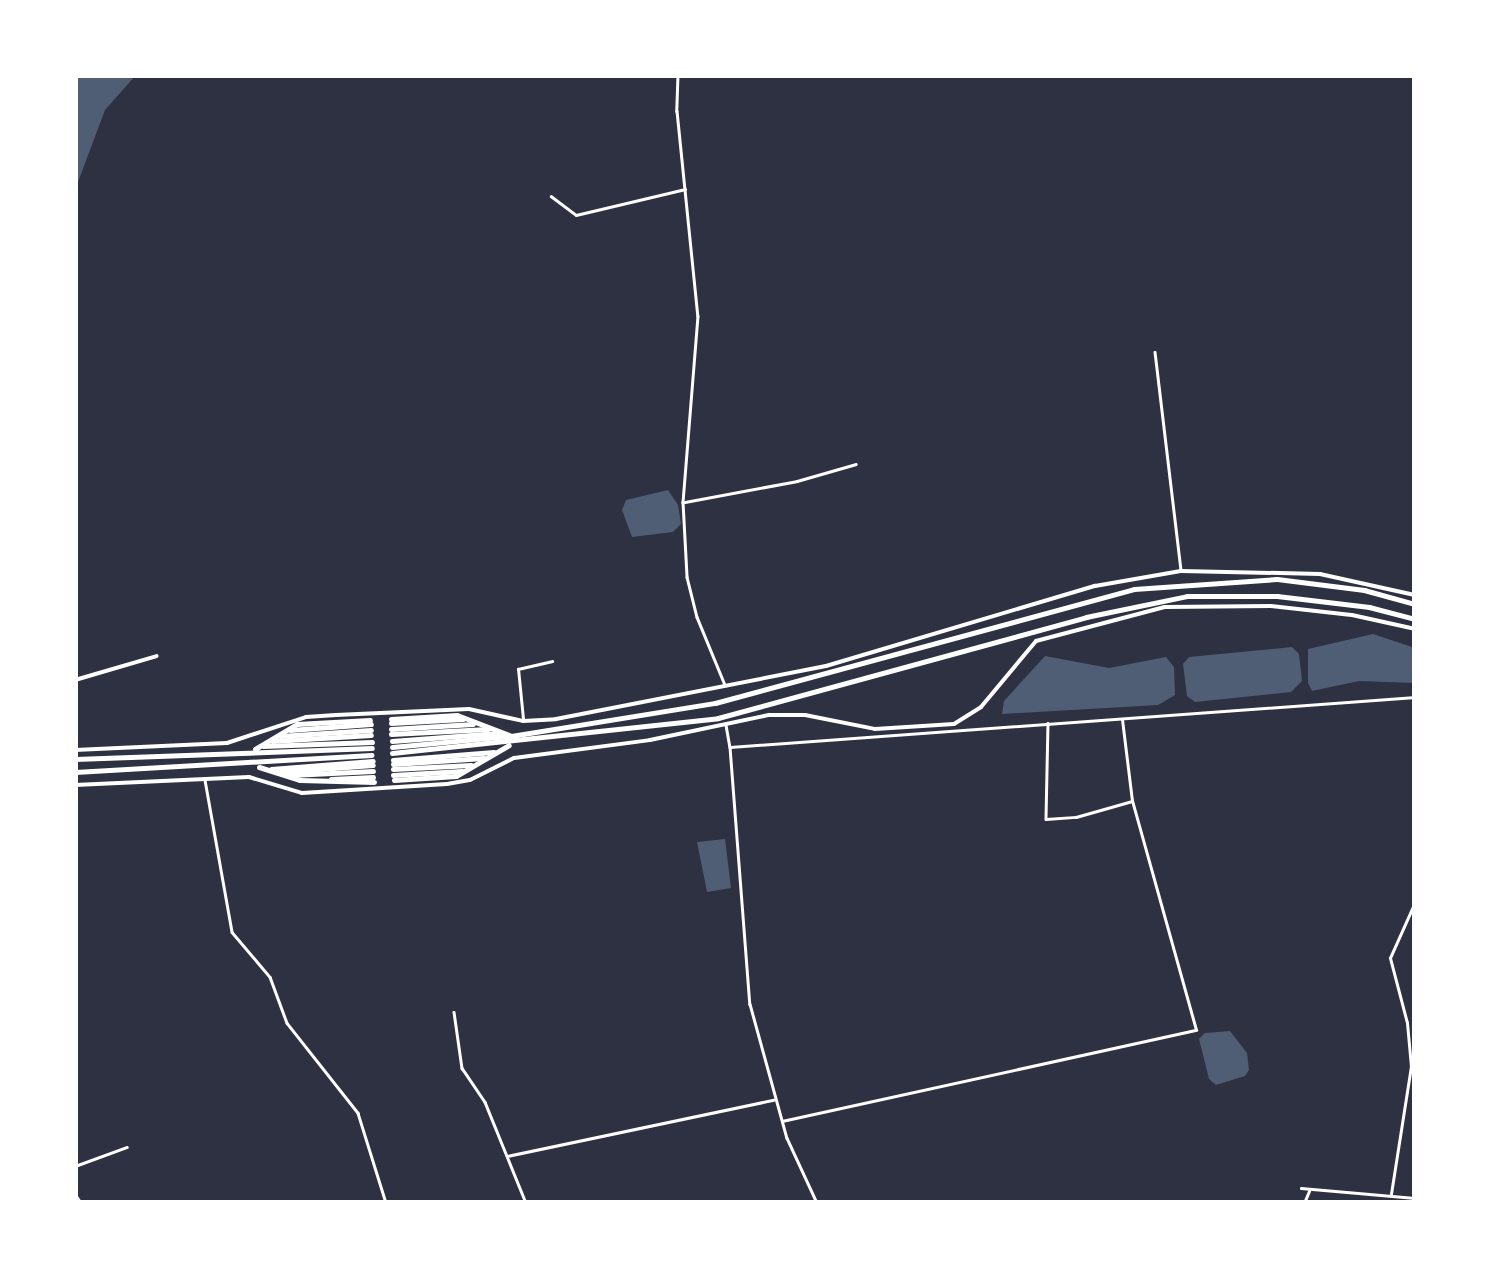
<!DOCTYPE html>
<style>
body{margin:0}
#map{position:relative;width:1490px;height:1278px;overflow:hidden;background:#2d3142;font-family:Arial,sans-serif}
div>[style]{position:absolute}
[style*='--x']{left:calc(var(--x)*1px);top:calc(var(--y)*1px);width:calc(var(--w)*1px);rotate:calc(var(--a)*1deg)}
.water>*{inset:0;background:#4f5d75}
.minor>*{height:2.5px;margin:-1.25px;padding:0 1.25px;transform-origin:1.25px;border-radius:1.25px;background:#fff}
.tertiary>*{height:4px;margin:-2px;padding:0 2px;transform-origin:2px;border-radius:2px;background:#fff}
.motorway>*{height:5px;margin:-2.5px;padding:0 2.5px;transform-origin:2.5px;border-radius:2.5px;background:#fff}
span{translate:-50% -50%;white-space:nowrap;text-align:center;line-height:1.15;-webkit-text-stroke:10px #fff;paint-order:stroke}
.frame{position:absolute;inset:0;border:78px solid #fff;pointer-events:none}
</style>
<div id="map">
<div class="water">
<i style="clip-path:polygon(75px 75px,136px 75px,105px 110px,75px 190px)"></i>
<i style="clip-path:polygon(668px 490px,678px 505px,681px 524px,673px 532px,632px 537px,622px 510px,626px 500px)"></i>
<i style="clip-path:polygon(1373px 634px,1415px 648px,1415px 683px,1359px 681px,1312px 691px,1308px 683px,1308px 649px)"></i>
<i style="clip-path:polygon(1292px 647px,1299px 654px,1302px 681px,1291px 692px,1195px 702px,1187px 696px,1183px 664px,1189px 657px)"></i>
<i style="clip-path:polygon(1045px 656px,1109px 668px,1166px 657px,1174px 667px,1175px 695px,1158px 705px,1002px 714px,1004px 701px)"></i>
<i style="clip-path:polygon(725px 839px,731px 888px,707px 892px,697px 842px)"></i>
<i style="clip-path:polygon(1230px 1031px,1247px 1053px,1249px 1070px,1245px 1076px,1216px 1085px,1209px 1079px,1199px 1039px,1205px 1033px)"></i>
</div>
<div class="minor">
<i style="--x:678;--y:75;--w:36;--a:92"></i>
<i style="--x:677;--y:111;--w:206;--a:84.2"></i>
<i style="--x:698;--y:316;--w:187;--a:94.6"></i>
<i style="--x:683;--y:502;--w:75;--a:86.9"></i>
<i style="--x:687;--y:577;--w:41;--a:76"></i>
<i style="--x:697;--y:617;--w:74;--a:67.6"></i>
<i style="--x:551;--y:196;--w:31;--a:37"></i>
<i style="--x:576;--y:215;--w:112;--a:-13.4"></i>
<i style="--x:1155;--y:352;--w:220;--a:83.2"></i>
<i style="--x:685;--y:502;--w:114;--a:-10.6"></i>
<i style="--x:797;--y:481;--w:61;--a:-16.1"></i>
<i style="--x:523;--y:719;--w:50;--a:-95.7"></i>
<i style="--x:518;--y:669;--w:35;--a:-13"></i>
<i style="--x:1048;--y:723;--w:96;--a:91.2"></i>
<i style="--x:1046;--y:819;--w:30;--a:-4"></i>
<i style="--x:1076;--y:817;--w:58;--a:-15.9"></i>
<i style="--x:1132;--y:801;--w:82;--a:-97"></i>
<i style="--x:726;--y:725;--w:22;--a:80"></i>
<i style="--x:730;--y:747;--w:687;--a:-4.17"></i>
<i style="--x:730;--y:747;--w:258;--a:85.6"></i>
<i style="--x:750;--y:1004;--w:139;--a:74.6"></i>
<i style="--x:787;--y:1138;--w:72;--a:65.2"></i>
<i style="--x:205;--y:780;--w:154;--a:79.9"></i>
<i style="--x:232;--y:932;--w:59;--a:49.8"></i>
<i style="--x:270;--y:977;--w:49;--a:69.7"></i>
<i style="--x:287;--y:1023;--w:115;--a:51.7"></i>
<i style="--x:358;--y:1113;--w:94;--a:72.7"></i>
<i style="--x:454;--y:1012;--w:57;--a:81.9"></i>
<i style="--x:462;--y:1068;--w:41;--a:55.9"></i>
<i style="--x:485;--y:1102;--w:109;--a:67.9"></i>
<i style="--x:782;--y:1121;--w:424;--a:-12.4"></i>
<i style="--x:1196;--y:1030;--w:238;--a:-105.6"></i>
<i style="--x:507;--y:1156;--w:272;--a:-11.9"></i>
<i style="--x:75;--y:1166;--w:55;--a:-20.1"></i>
<i style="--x:1301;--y:1188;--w:114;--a:5"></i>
<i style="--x:75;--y:1194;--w:11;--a:56"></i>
<i style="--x:1391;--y:1194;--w:129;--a:-81.1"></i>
<i style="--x:1411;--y:1067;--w:44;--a:-95.2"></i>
<i style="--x:1407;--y:1023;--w:67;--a:-104.7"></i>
<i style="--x:1390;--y:958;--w:61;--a:-65.9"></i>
<i style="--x:1304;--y:1203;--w:13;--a:-67"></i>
</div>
<div class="tertiary">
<i style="--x:75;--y:680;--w:85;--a:-16.3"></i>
<i style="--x:75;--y:750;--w:152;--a:-2.6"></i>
<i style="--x:227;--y:743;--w:83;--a:-18.2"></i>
<i style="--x:306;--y:717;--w:30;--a:-4"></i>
<i style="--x:336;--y:715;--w:133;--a:-2.6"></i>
<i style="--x:469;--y:709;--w:55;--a:12.5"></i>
<i style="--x:523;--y:721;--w:33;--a:-3"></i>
<i style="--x:556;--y:719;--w:275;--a:-11.1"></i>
<i style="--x:826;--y:666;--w:281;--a:-16.6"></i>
<i style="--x:1095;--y:586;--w:87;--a:-9.9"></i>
<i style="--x:1181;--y:571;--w:139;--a:1.2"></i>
<i style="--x:1320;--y:574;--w:97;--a:12.5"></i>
<i style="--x:75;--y:785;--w:174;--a:-2.6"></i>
<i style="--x:249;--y:777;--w:55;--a:16.8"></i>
<i style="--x:302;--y:793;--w:145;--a:-3.6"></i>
<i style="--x:447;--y:784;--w:23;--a:-10"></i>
<i style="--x:470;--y:780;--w:49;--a:-26.6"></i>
<i style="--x:514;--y:758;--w:137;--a:-7.5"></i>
<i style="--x:650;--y:740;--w:122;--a:-11.9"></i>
<i style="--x:769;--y:715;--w:36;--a:0"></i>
<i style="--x:805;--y:715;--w:71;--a:11.3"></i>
<i style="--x:875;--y:729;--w:79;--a:-3.6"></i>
<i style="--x:954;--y:724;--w:32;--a:-32"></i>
<i style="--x:981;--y:707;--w:86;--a:-50.2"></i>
<i style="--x:1036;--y:641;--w:133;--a:-14.8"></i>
<i style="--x:1165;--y:607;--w:106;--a:-0.5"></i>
<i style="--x:1271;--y:606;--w:81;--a:6.3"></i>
<i style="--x:1352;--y:615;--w:65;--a:12.5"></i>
</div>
<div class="motorway">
<i style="--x:391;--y:719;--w:66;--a:-3.5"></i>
<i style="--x:457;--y:715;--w:56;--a:21"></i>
<i style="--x:391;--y:723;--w:72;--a:-3.2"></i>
<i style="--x:391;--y:729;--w:82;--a:-3.5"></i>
<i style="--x:290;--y:730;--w:81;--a:-4.2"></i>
<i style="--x:391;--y:734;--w:97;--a:-3"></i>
<i style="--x:280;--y:736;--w:91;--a:-3.8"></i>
<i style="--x:272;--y:741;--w:99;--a:-3.5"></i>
<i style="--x:392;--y:741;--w:106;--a:-4.3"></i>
<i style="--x:263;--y:746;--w:109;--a:-2.1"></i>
<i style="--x:392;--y:747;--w:120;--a:-5.3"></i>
<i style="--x:511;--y:736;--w:207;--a:-9.2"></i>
<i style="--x:715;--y:703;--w:434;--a:-15.2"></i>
<i style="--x:1134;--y:589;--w:143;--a:-4"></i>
<i style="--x:1277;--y:579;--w:88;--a:7.2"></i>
<i style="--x:1364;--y:590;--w:53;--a:15.4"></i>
<i style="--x:255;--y:749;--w:49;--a:-30.8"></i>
<i style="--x:297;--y:724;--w:73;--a:-3.1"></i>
<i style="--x:392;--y:753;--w:328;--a:-6.1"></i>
<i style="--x:718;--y:718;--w:382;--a:-15.3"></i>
<i style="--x:1086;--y:617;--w:103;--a:-11.7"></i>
<i style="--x:1187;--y:596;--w:90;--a:0"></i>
<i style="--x:1277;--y:596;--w:93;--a:6.8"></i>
<i style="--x:1369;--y:607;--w:48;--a:14.6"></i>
<i style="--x:75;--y:759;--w:297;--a:-2.1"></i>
<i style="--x:393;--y:760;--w:101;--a:-4.5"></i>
<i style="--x:393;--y:764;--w:91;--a:-3.8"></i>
<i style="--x:259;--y:767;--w:43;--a:17.6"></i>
<i style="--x:300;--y:780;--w:74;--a:1.5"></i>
<i style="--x:271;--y:769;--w:102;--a:-4.5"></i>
<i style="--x:393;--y:769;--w:78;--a:-2.9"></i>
<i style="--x:75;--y:772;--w:297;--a:-3.3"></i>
<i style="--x:281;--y:772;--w:92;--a:-4.4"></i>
<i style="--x:291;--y:775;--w:82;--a:-2.8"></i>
<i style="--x:393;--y:775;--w:69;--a:-3.3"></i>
<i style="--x:331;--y:779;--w:42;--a:-2.7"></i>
<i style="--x:394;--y:780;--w:62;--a:-3.7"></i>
<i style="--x:456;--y:776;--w:61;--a:-30.3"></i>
</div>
<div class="frame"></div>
</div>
